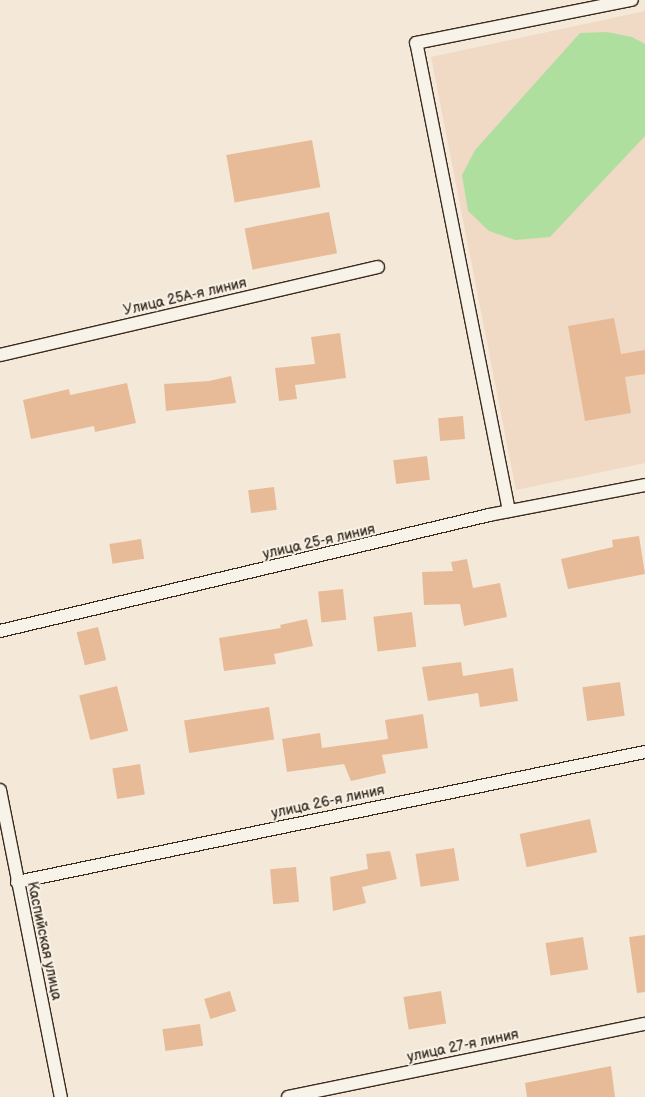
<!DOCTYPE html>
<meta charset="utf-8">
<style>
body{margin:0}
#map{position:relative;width:645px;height:1097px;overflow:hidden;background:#f4e8d8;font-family:"Balsamiq Sans",sans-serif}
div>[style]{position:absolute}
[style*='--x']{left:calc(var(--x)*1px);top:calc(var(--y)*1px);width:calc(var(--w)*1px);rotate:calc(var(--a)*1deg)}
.built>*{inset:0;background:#f0dac5}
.green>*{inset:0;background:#afdf9e}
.building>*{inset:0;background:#e8bb98;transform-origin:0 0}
.roads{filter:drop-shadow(1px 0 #3b2a1e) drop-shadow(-1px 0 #3b2a1e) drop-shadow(0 1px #3b2a1e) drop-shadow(0 -1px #3b2a1e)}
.street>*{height:12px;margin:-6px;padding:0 6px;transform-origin:6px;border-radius:6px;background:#f7f3e8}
span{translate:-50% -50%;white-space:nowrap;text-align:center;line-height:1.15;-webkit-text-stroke:4px #f7f3e8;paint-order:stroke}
.street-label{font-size:14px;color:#3b2a1e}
</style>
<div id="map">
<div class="built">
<i style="clip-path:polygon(645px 11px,645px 463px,516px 490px,431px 57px)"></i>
</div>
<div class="green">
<i style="clip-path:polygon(607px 32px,632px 37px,645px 44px,645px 136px,550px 237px,515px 240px,489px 231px,468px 211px,462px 175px,475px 150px,580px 33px)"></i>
</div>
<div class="building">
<i style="left:312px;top:140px;width:48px;height:87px;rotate:80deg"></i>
<i style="left:329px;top:212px;width:42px;height:86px;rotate:79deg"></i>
<i style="clip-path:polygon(614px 318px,621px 354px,645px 350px,645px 374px,625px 377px,631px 413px,585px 421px,568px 326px)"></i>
<i style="clip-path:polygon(340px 333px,346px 378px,295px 385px,297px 399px,279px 401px,275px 368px,315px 364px,311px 337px)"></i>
<i style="clip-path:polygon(231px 376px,236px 403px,166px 411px,164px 384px,209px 381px)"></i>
<i style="clip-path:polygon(127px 383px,136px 423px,95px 432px,94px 426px,31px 439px,23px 400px,69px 389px,70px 395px)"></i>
<i style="left:463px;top:416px;width:23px;height:25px;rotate:85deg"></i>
<i style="left:427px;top:456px;width:24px;height:34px;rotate:83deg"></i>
<i style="left:274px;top:487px;width:23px;height:26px;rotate:83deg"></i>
<i style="clip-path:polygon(639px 536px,645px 574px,568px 589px,561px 559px,613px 547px,612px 540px)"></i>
<i style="left:141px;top:539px;width:20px;height:32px;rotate:81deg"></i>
<i style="clip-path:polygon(467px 559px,473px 588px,500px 583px,507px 617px,464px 626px,460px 604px,424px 605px,422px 572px,453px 571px,451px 562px)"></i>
<i style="left:343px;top:589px;width:31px;height:25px;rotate:84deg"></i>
<i style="left:412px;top:612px;width:35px;height:39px;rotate:83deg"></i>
<i style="clip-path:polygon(307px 619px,313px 646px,274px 654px,276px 664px,224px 671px,219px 638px,281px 628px,280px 625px)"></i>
<i style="left:98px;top:627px;width:34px;height:22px;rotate:76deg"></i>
<i style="clip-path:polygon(461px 662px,463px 676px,513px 668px,518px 701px,480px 707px,478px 693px,428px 701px,422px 667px)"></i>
<i style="left:620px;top:682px;width:34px;height:38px;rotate:82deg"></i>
<i style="left:117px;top:686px;width:46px;height:39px;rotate:76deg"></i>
<i style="left:269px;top:707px;width:33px;height:86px;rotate:81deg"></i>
<i style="clip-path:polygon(423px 714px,428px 748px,382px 755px,386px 773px,351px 781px,344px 764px,287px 772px,282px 739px,320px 733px,322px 748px,388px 739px,385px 720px)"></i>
<i style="left:140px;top:764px;width:31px;height:28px;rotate:81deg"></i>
<i style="left:590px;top:819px;width:34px;height:72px;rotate:78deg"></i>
<i style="left:454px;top:848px;width:33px;height:39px;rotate:81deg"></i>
<i style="clip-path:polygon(390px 851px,397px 879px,362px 887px,366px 903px,333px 911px,330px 877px,368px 869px,366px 854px)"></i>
<i style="left:296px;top:867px;width:35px;height:26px;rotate:85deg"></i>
<i style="clip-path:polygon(645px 935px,645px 992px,637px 993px,629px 937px)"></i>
<i style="left:583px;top:937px;width:33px;height:38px;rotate:81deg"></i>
<i style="left:230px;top:991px;width:21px;height:27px;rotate:73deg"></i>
<i style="left:441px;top:991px;width:33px;height:38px;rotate:81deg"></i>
<i style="left:200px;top:1024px;width:22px;height:38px;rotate:82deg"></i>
<i style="clip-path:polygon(611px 1066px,615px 1097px,527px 1097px,525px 1083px)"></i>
</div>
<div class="roads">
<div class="street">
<i style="--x:0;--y:355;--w:388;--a:-13.1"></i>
<i style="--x:509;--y:511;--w:477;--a:-101.2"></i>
<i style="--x:416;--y:43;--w:220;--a:-11.3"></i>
<i style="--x:0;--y:631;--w:503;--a:-13.34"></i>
<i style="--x:489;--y:515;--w:159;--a:-10.9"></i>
<i style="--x:0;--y:790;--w:313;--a:78.8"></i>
<i style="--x:17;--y:882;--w:641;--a:-11.7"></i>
<i style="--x:288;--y:1097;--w:364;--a:-11.6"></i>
</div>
</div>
<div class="street-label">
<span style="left:185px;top:297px;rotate:-13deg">Улица 25А-я линия</span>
<span style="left:319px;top:542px;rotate:-13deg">улица 25-я линия</span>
<span style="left:328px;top:802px;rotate:-12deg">улица 26-я линия</span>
<span style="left:44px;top:941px;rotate:78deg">Каспийская улица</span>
<span style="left:463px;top:1046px;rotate:-12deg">улица 27-я линия</span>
</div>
</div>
